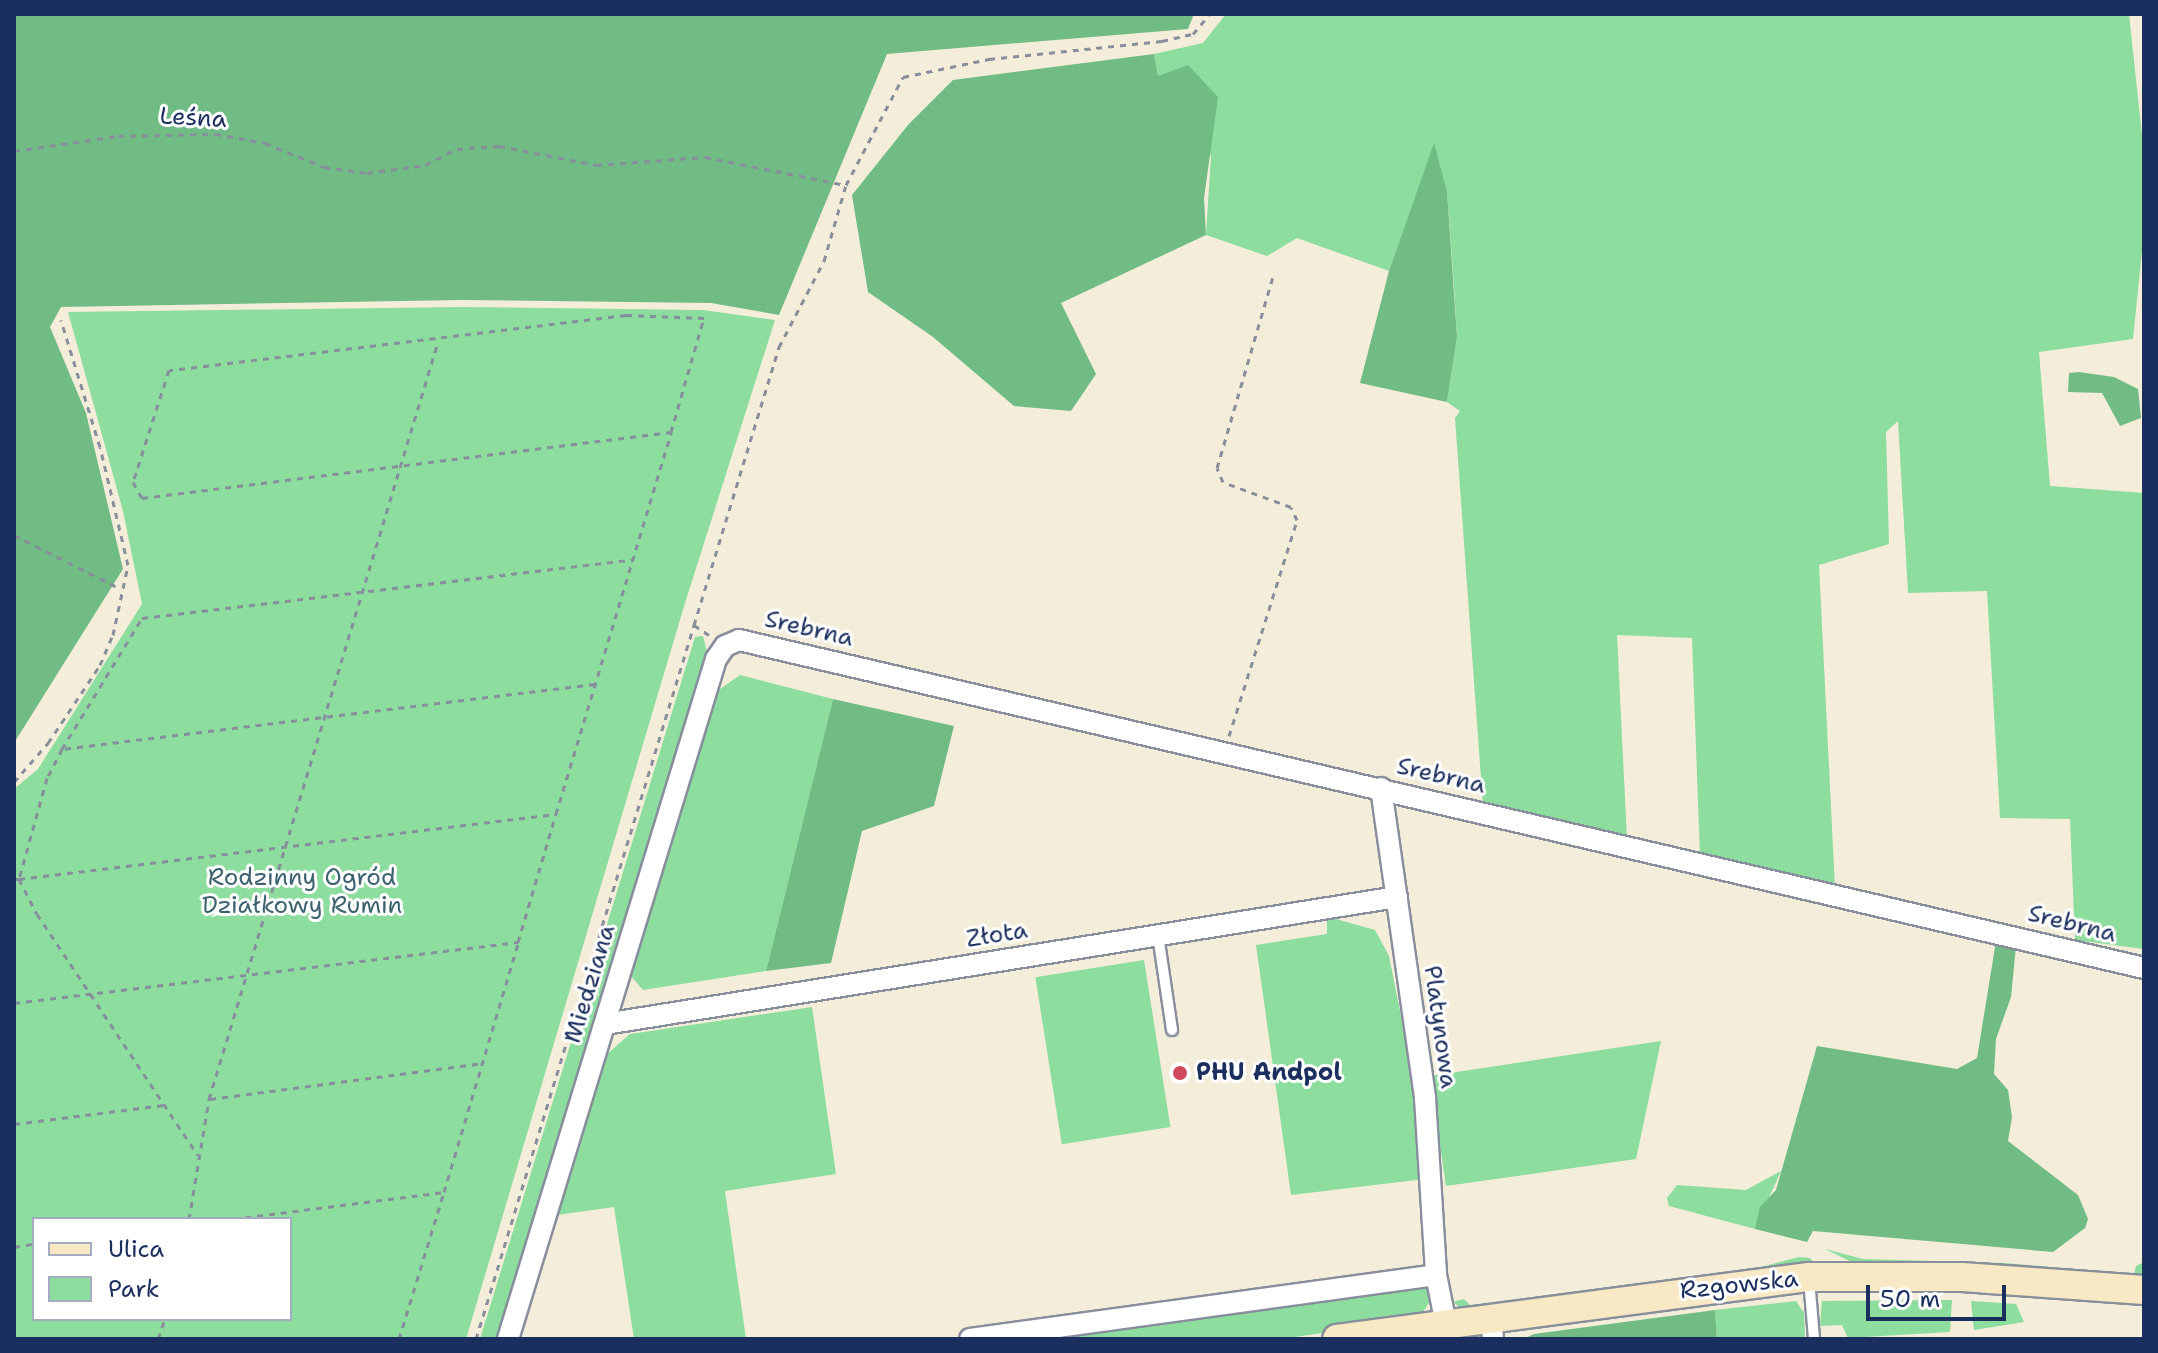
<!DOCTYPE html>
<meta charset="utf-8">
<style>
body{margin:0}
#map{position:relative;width:2158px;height:1353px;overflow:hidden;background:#f3edda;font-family:"Shantell Sans",sans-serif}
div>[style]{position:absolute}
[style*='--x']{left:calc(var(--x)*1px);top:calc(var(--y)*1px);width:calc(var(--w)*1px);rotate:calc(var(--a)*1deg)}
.green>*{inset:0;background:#8cdd9e;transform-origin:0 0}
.forest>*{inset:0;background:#71bc85}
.path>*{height:3px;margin-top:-1.5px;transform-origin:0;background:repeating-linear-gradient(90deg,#878e9c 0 6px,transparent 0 12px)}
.roads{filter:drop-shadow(2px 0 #878e9c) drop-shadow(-2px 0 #878e9c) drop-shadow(0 2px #878e9c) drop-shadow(0 -2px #878e9c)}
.lane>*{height:10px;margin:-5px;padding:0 5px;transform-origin:5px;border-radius:5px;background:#fff}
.street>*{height:20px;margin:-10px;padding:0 10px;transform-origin:10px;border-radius:10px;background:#fff}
.secondary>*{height:28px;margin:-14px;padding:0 14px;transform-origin:14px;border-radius:14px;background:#f8e8c3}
.dots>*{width:22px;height:22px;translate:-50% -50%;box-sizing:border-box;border:4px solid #fff;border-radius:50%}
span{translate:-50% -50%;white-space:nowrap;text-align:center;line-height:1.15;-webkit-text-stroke:6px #fff;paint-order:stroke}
.street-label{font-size:24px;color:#1b2f5e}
.park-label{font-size:24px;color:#3d6371}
.poi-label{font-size:24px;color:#1b2f5e;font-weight:700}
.left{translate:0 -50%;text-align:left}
.frame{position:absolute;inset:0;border:16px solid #1b2f5e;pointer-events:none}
.legend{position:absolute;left:32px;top:1217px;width:260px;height:104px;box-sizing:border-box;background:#fff;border:2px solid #a4acbf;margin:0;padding:10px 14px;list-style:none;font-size:24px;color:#1b2f5e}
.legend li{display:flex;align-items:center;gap:16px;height:40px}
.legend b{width:40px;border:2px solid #a4acbf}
.scale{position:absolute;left:1866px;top:1285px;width:140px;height:36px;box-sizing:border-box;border:4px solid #1b2f5e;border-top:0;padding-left:10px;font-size:24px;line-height:28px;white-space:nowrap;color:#1b2f5e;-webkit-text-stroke:6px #fff;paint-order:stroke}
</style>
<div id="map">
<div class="green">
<i style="clip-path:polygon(1226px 14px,2129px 14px,2144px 154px,2144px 231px,2133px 339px,2039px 352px,2050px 486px,2144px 493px,2144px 949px,2075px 940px,2070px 819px,2000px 818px,1987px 591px,1908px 593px,1898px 421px,1886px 432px,1889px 544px,1819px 565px,1835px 888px,1700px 857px,1692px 638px,1617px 635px,1627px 839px,1483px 806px,1455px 418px,1460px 411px,1447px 402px,1457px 337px,1454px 286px,1447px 191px,1434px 145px,1389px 271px,1297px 238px,1267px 256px,1206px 235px,1211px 156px,1158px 76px,1154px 54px,1203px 43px)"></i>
<i style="clip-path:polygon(evenodd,460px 307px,703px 310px,775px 320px,685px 603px,466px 1339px,14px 1339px,14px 789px,38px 769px,142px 604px,123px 511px,68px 312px,460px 307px,34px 1219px,290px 1219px,290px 1319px,34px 1319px,34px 1219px)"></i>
<i style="clip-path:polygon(703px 636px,708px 656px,501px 1339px,480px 1339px,695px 637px)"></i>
<i style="clip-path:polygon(740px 675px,833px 699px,766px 971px,643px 990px,629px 974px,713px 694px)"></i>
<i style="clip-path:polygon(1336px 919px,1375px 930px,1389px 956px,1417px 1096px,1425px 1179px,1291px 1195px,1256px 945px,1327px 934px,1327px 920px)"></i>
<i style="left:1144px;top:960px;width:169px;height:110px;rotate:81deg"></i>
<i style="clip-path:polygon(812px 1007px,836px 1174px,725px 1191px,746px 1339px,634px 1339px,614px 1207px,557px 1215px,606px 1055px,630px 1034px)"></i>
<i style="clip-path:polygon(1661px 1041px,1636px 1159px,1446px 1186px,1430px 1076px)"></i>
<i style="clip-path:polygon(1781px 1171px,1755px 1229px,1669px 1206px,1667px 1198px,1677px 1185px,1746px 1190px)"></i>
<i style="clip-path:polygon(1825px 1249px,1863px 1259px,2004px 1263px,2134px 1274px,2136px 1266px,2144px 1262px,2144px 1281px,1862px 1267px)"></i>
<i style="clip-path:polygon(1799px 1257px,1810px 1258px,1816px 1267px,1465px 1311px,1453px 1302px,1464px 1299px,1470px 1305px,1761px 1267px)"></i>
<i style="clip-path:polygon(1414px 1280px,1430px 1288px,1432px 1298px,1420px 1317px,1406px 1321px,1281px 1339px,1010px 1339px)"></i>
<i style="clip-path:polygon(1952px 1300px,1950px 1332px,1848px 1338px,1842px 1325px,1820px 1326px,1822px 1301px)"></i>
<i style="clip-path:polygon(1796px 1301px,1804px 1313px,1805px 1339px,1717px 1339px,1715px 1310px)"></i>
<i style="clip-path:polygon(1971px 1301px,2016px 1304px,2024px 1322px,1974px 1330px)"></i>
</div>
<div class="forest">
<i style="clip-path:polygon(14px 14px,1194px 14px,1188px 29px,887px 54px,779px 315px,711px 303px,461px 300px,61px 307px,50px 327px,86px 413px,123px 569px,14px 743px)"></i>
<i style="clip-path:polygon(1154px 54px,1158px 76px,1188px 65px,1218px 97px,1204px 198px,1206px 235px,1061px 303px,1096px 374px,1071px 411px,1014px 406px,933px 337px,868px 292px,852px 195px,908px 125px,953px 80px)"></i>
<i style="clip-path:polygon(1434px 143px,1447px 191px,1457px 337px,1447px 402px,1360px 383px,1389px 271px)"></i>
<i style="clip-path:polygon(2079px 372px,2114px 377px,2138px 389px,2141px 418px,2120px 426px,2102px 393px,2068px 392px,2069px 373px)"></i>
<i style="clip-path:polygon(833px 699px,954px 726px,934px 806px,862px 831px,831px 963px,766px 971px)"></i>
<i style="clip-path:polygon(1996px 941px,2016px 946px,2011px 997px,1996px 1039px,1994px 1074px,2008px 1090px,2012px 1117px,2008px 1141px,2078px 1195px,2088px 1219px,2085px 1228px,2053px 1252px,1813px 1231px,1807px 1242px,1755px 1229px,1760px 1207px,1776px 1190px,1817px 1046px,1957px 1069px,1977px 1058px)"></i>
<i style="clip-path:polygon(1715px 1310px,1717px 1339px,1523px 1339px,1534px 1334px)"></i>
</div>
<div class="path">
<i style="--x:2144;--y:14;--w:5;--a:90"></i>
<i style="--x:14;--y:151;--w:105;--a:-8.2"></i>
<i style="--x:118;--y:136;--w:97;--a:-1.2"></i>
<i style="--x:215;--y:134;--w:51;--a:10.2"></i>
<i style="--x:265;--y:143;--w:64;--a:22.1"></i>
<i style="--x:324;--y:167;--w:43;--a:7.9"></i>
<i style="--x:367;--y:173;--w:59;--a:-7.9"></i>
<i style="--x:425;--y:165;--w:36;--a:-27"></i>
<i style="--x:457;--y:149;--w:42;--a:-4.1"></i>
<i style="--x:499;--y:146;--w:99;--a:11.1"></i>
<i style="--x:596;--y:165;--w:109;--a:-4.2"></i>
<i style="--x:705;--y:157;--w:143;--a:11.3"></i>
<i style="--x:2144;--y:324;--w:35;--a:90"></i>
<i style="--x:14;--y:535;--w:120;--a:26.8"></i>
<i style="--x:709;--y:635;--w:18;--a:-146"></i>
<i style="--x:694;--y:625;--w:291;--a:-73"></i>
<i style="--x:779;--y:347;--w:97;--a:-62.4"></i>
<i style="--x:824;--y:261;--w:79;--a:-73.9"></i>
<i style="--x:846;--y:185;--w:122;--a:-62.2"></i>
<i style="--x:903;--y:77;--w:88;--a:-11.8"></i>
<i style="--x:989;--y:59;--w:174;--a:-5.9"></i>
<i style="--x:1162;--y:41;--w:32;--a:-13"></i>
<i style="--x:1193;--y:34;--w:26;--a:-50"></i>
<i style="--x:595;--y:684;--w:537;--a:173.05"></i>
<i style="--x:62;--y:749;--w:153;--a:-58.6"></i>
<i style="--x:142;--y:618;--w:493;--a:-6.8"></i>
<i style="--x:1229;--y:736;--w:226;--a:-72.5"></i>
<i style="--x:1297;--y:520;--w:14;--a:-115"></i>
<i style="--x:1291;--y:507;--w:72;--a:-159.8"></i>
<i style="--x:1223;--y:482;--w:15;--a:-113"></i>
<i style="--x:1217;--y:468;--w:199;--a:-73.7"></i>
<i style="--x:62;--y:749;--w:33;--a:117"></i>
<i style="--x:47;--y:778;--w:105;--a:105.5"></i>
<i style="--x:19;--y:879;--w:541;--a:-6.9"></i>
<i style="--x:556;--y:814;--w:399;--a:-73.2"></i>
<i style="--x:671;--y:432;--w:119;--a:-73.9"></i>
<i style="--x:704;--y:318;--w:78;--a:-177.8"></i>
<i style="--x:626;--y:315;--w:460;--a:173.1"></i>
<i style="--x:169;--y:370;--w:118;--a:107.8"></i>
<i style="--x:133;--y:482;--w:18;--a:61"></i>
<i style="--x:142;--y:498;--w:533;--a:-7.11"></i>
<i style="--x:14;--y:782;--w:52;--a:-48.9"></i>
<i style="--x:48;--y:743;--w:94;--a:-56.3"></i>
<i style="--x:100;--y:665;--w:33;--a:-67"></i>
<i style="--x:113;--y:635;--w:72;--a:-77.9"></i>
<i style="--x:128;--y:565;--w:121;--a:-103.3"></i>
<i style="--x:100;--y:447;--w:133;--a:-107.1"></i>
<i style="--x:14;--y:879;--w:5;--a:0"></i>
<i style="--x:19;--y:879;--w:39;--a:63"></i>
<i style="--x:37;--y:914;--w:290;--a:56.3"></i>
<i style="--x:14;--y:1003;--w:508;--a:-6.9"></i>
<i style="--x:518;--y:942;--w:134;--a:-73.5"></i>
<i style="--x:210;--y:1099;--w:276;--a:-7.5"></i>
<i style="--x:14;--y:1124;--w:151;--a:-7.2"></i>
<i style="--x:189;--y:1219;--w:122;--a:-80.5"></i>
<i style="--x:209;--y:1099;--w:791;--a:-73.17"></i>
<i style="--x:233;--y:1219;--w:213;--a:-7.3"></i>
<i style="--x:444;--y:1192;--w:260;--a:-73.4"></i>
<i style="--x:14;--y:1247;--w:20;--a:-9"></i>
<i style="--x:158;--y:1339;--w:21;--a:-71"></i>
<i style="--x:399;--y:1339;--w:154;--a:-73"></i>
<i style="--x:476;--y:1339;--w:747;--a:-73.02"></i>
</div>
<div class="roads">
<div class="lane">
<i style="--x:1158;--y:935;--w:96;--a:81.6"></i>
<i style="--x:1809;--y:1279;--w:60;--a:85.2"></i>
</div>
<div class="street">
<i style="--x:1381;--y:788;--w:313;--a:81.9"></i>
<i style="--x:1425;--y:1098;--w:177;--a:86.4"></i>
<i style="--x:1436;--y:1275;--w:50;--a:78.5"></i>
<i style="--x:605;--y:1024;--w:802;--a:-9.11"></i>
<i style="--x:1491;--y:1319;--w:20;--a:84"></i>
<i style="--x:508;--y:1339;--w:711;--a:-72.99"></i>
<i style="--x:716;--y:659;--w:16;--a:-55"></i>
<i style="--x:725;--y:646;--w:15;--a:-23"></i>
<i style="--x:739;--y:640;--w:1443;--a:13.14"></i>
<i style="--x:970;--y:1339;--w:470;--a:-7.8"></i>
</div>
<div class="secondary">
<i style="--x:1337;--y:1339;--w:476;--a:-7.5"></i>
<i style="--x:1809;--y:1277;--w:153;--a:0"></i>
<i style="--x:1962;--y:1277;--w:182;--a:4.1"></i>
</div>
</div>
<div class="dots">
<i style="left:1180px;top:1073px;background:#d1495b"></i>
</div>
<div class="street-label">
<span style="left:193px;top:118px;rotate:3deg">Leśna</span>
<span style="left:809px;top:629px;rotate:13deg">Srebrna</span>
<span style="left:1441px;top:776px;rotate:13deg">Srebrna</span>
<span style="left:2072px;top:924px;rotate:14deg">Srebrna</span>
<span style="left:997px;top:935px;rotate:-9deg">Złota</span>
<span style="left:590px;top:984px;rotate:-73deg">Miedziana</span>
<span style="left:1440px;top:1027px;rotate:82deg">Platynowa</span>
<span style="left:1739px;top:1285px;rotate:-6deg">Rzgowska</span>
</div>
<div class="park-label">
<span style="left:302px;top:892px">Rodzinny Ogród<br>Działkowy Rumin</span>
</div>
<div class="poi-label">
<span class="left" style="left:1196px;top:1073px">PHU Andpol</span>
</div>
<div class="frame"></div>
<ul class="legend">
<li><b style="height:10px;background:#f8e8c3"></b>Ulica</li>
<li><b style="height:22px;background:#8cdd9e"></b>Park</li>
</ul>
<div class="scale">50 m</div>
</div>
